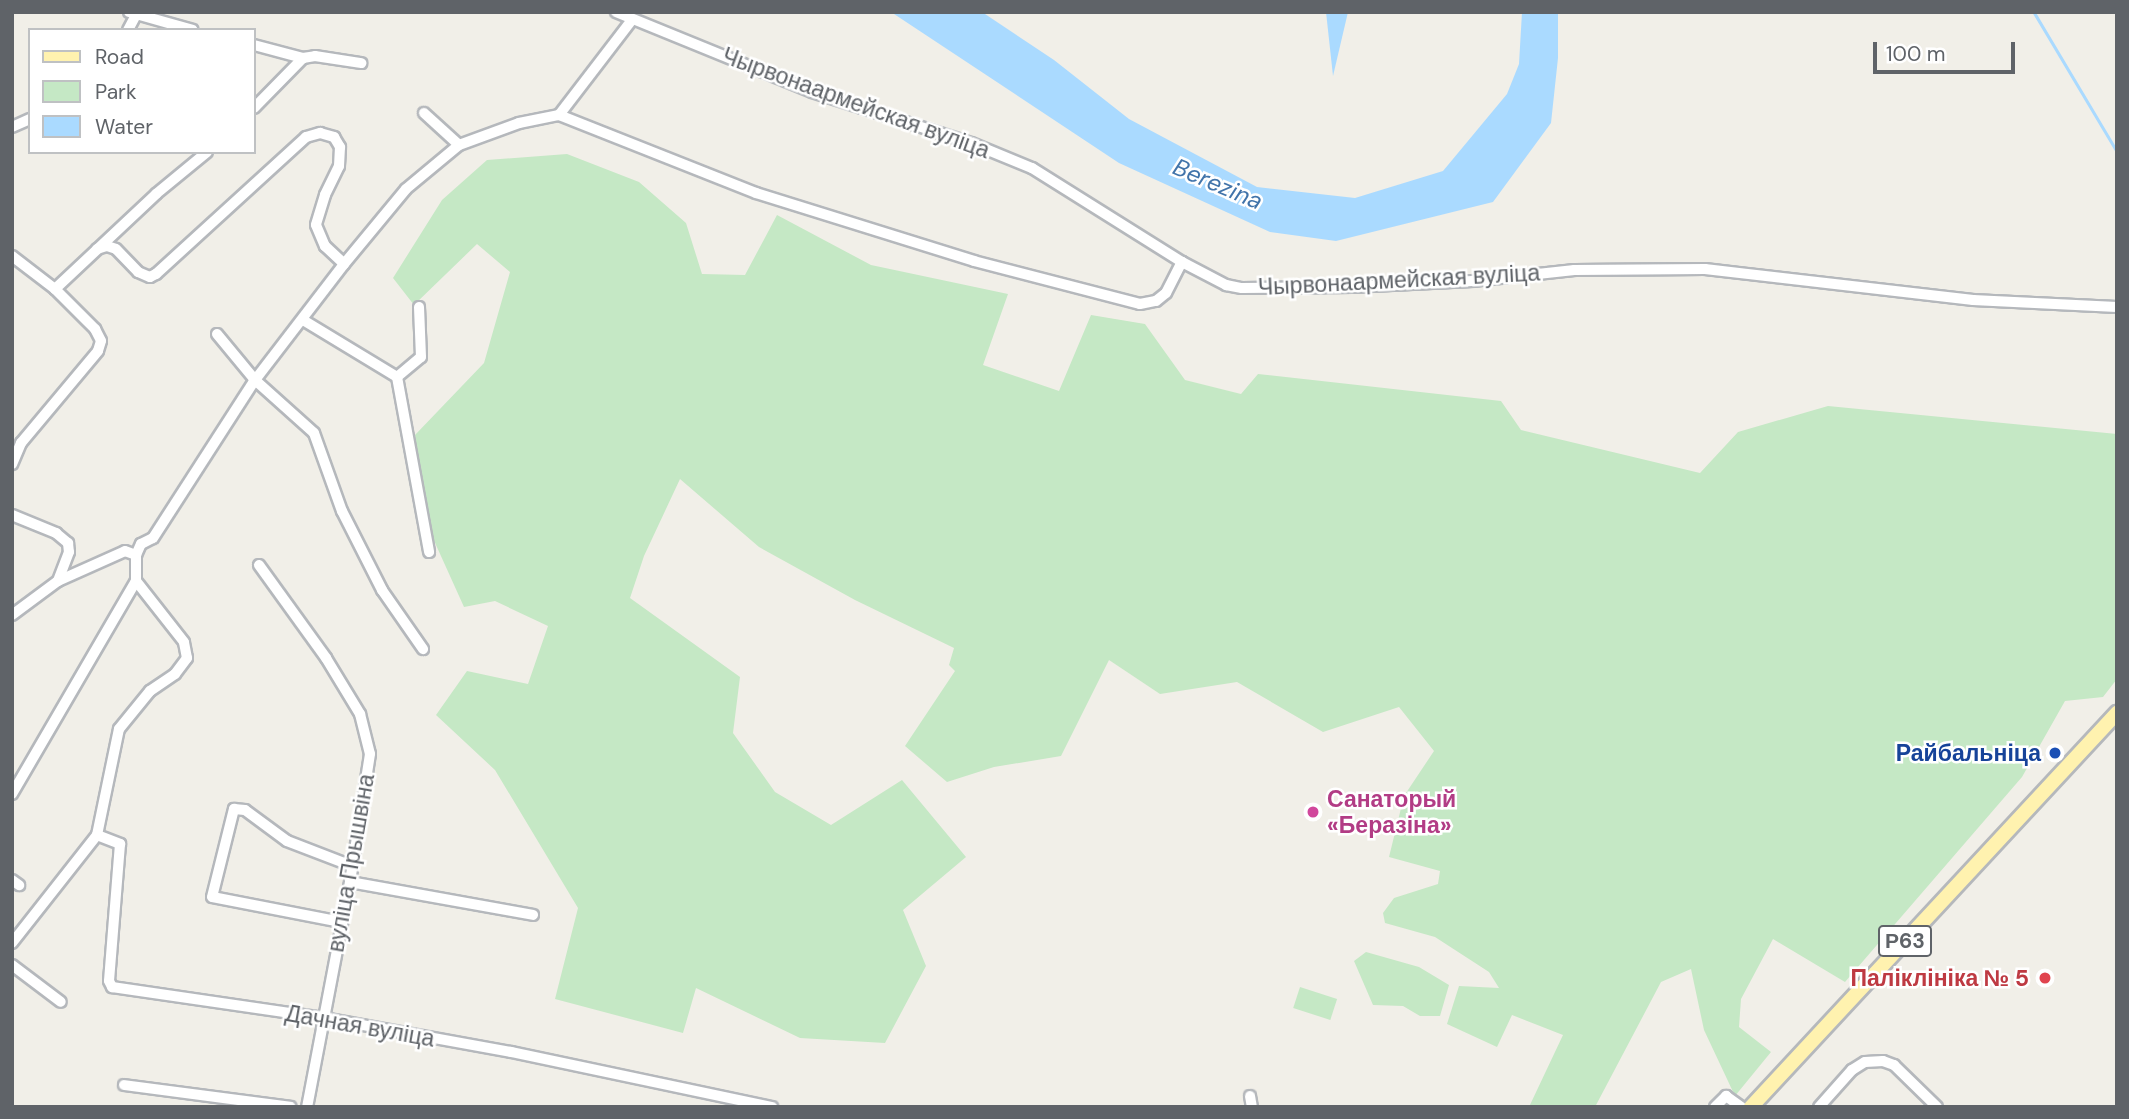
<!DOCTYPE html>
<meta charset="utf-8">
<style>
body{margin:0}
#map{position:relative;width:2129px;height:1119px;overflow:hidden;background:#f1efe8;font-family:"DM Sans",sans-serif}
div>[style]{position:absolute}
[style*='--x']{left:calc(var(--x)*1px);top:calc(var(--y)*1px);width:calc(var(--w)*1px);rotate:calc(var(--a)*1deg)}
.green>*{inset:0;background:#c5e8c5;transform-origin:0 0}
.water>*{inset:0;background:#aadaff}
.stream>*{height:2.5px;margin:-1.25px;padding:0 1.25px;transform-origin:1.25px;border-radius:1.25px;background:#aadaff}
.roads{filter:drop-shadow(2px 0 #b5b8bc) drop-shadow(-2px 0 #b5b8bc) drop-shadow(0 2px #b5b8bc) drop-shadow(0 -2px #b5b8bc)}
.minor>*{height:10px;margin:-5px;padding:0 5px;transform-origin:5px;border-radius:5px;background:#fff}
.major>*{height:14px;margin:-7px;padding:0 7px;transform-origin:7px;border-radius:7px;background:#fff2af}
.dots>*{width:19px;height:19px;translate:-50% -50%;box-sizing:border-box;border:4px solid #fff;border-radius:50%}
span{translate:-50% -50%;white-space:nowrap;text-align:center;line-height:1.15;-webkit-text-stroke:5px #fff;paint-order:stroke}
.shield-label span{padding:2px 5px;background:#fff;border:2px solid;border-radius:5px;-webkit-text-stroke-width:0}
.shield-label{font-size:21px;color:#5f6368;font-weight:700}
.street-label{font-size:23px;color:#5f6368}
.transit-label{font-size:23px;color:#164399;font-weight:700}
.right{translate:-100% -50%;text-align:right}
.hotel-label{font-size:23px;color:#b23c85;font-weight:700}
.left{translate:0 -50%;text-align:left}
.health-label{font-size:23px;color:#be3a42;font-weight:700}
.water-label{font-size:24px;color:#4174aa;font-style:italic}
.frame{position:absolute;inset:0;border:14px solid #5f6368;pointer-events:none}
.legend{position:absolute;left:28px;top:28px;width:228px;height:126px;box-sizing:border-box;background:#fff;border:2px solid #bfc1c3;margin:0;padding:9px 12px;list-style:none;font-size:21px;color:#5f6368}
.legend li{display:flex;align-items:center;gap:14px;height:35px}
.legend b{width:35px;border:2px solid #bfc1c3}
.scale{position:absolute;left:1873px;top:42px;width:142px;height:32px;box-sizing:border-box;border:4px solid #5f6368;border-top:0;padding-left:9px;font-size:21px;line-height:24px;white-space:nowrap;color:#5f6368;-webkit-text-stroke:5px #fff;paint-order:stroke}
</style>
<div id="map">
<div class="green">
<i style="clip-path:polygon(567px 154px,639px 182px,686px 223px,702px 274px,745px 275px,777px 215px,871px 265px,1008px 294px,983px 365px,1059px 391px,1091px 315px,1145px 324px,1185px 380px,1241px 394px,1258px 374px,1501px 401px,1521px 430px,1700px 473px,1738px 432px,1828px 406px,2117px 434px,2117px 679px,2103px 697px,2065px 701px,2022px 777px,1845px 982px,1773px 939px,1741px 999px,1739px 1027px,1771px 1052px,1735px 1096px,1704px 1030px,1691px 969px,1661px 982px,1595px 1107px,1529px 1107px,1563px 1035px,1512px 1015px,1497px 1047px,1447px 1024px,1459px 986px,1499px 988px,1489px 972px,1435px 937px,1385px 923px,1383px 913px,1394px 898px,1438px 884px,1440px 871px,1389px 857px,1404px 796px,1434px 751px,1399px 707px,1323px 732px,1237px 682px,1160px 694px,1109px 660px,1061px 756px,994px 767px,947px 782px,905px 746px,955px 671px,949px 665px,954px 648px,855px 600px,759px 547px,680px 479px,644px 556px,630px 598px,740px 677px,733px 733px,775px 792px,831px 825px,902px 780px,966px 857px,903px 910px,926px 966px,885px 1043px,800px 1038px,696px 988px,683px 1033px,555px 999px,578px 908px,495px 770px,436px 715px,467px 671px,528px 684px,548px 626px,495px 601px,464px 607px,422px 514px,415px 435px,484px 363px,510px 272px,477px 244px,414px 305px,393px 278px,442px 200px,487px 160px)"></i>
<i style="clip-path:polygon(1366px 952px,1419px 967px,1449px 985px,1440px 1016px,1420px 1016px,1403px 1006px,1373px 1005px,1354px 961px)"></i>
<i style="left:1300px;top:987px;width:39px;height:22px;rotate:18deg"></i>
</div>
<div class="water">
<i style="clip-path:polygon(891px 12px,982px 12px,1054px 60px,1129px 119px,1257px 187px,1355px 198px,1443px 171px,1507px 94px,1519px 64px,1522px 12px,1558px 12px,1558px 58px,1551px 123px,1493px 202px,1336px 241px,1270px 232px,1119px 163px)"></i>
<i style="clip-path:polygon(1326px 12px,1348px 12px,1333px 76px)"></i>
</div>
<div class="stream">
<i style="--x:2034;--y:12;--w:162;--a:59.2"></i>
</div>
<div class="roads">
<div class="minor">
<i style="--x:129;--y:12;--w:66;--a:15.7"></i>
<i style="--x:616;--y:12;--w:212;--a:22.2"></i>
<i style="--x:812;--y:92;--w:167;--a:17.8"></i>
<i style="--x:971;--y:143;--w:66;--a:22.3"></i>
<i style="--x:1032;--y:168;--w:177;--a:32.1"></i>
<i style="--x:1182;--y:262;--w:50;--a:27.6"></i>
<i style="--x:1226;--y:285;--w:16;--a:11"></i>
<i style="--x:1242;--y:288;--w:110;--a:-0.5"></i>
<i style="--x:1352;--y:287;--w:121;--a:-2.8"></i>
<i style="--x:1473;--y:281;--w:102;--a:-6.2"></i>
<i style="--x:1574;--y:270;--w:131;--a:-0.4"></i>
<i style="--x:1705;--y:269;--w:270;--a:6.6"></i>
<i style="--x:1973;--y:300;--w:144;--a:2.8"></i>
<i style="--x:128;--y:30;--w:17;--a:-62"></i>
<i style="--x:254;--y:45;--w:51;--a:14.9"></i>
<i style="--x:303;--y:58;--w:12;--a:-9"></i>
<i style="--x:315;--y:56;--w:47;--a:8.7"></i>
<i style="--x:254;--y:108;--w:70;--a:-45.6"></i>
<i style="--x:424;--y:113;--w:47;--a:42.4"></i>
<i style="--x:559;--y:115;--w:212;--a:21.6"></i>
<i style="--x:756;--y:193;--w:228;--a:17.3"></i>
<i style="--x:974;--y:261;--w:171;--a:14.5"></i>
<i style="--x:1140;--y:304;--w:16;--a:-11"></i>
<i style="--x:1156;--y:301;--w:13;--a:-39"></i>
<i style="--x:1166;--y:293;--w:35;--a:-63"></i>
<i style="--x:12;--y:127;--w:20;--a:-24"></i>
<i style="--x:97;--y:249;--w:10;--a:-17"></i>
<i style="--x:107;--y:246;--w:9;--a:18"></i>
<i style="--x:116;--y:249;--w:32;--a:46"></i>
<i style="--x:138;--y:272;--w:13;--a:23"></i>
<i style="--x:150;--y:277;--w:7;--a:-27"></i>
<i style="--x:156;--y:274;--w:203;--a:-42.4"></i>
<i style="--x:306;--y:137;--w:15;--a:-16"></i>
<i style="--x:320;--y:133;--w:15;--a:16"></i>
<i style="--x:334;--y:137;--w:12;--a:59"></i>
<i style="--x:340;--y:147;--w:19;--a:93"></i>
<i style="--x:339;--y:166;--w:32;--a:116"></i>
<i style="--x:325;--y:195;--w:31;--a:107"></i>
<i style="--x:316;--y:225;--w:23;--a:67"></i>
<i style="--x:325;--y:246;--w:26;--a:43"></i>
<i style="--x:12;--y:256;--w:54;--a:37.5"></i>
<i style="--x:55;--y:289;--w:57;--a:45"></i>
<i style="--x:95;--y:329;--w:13;--a:63"></i>
<i style="--x:101;--y:341;--w:10;--a:107"></i>
<i style="--x:98;--y:351;--w:120;--a:129.9"></i>
<i style="--x:21;--y:443;--w:23;--a:113"></i>
<i style="--x:55;--y:289;--w:139;--a:-43.2"></i>
<i style="--x:156;--y:194;--w:66;--a:-39.5"></i>
<i style="--x:303;--y:320;--w:110;--a:31.2"></i>
<i style="--x:397;--y:377;--w:31;--a:-40"></i>
<i style="--x:421;--y:357;--w:50;--a:-92.3"></i>
<i style="--x:217;--y:334;--w:60;--a:50.4"></i>
<i style="--x:255;--y:380;--w:79;--a:41.9"></i>
<i style="--x:314;--y:433;--w:83;--a:70.3"></i>
<i style="--x:342;--y:511;--w:89;--a:63.1"></i>
<i style="--x:382;--y:590;--w:72;--a:55.2"></i>
<i style="--x:397;--y:377;--w:178;--a:79.6"></i>
<i style="--x:12;--y:515;--w:48;--a:22.2"></i>
<i style="--x:56;--y:533;--w:16;--a:40"></i>
<i style="--x:68;--y:543;--w:9;--a:84"></i>
<i style="--x:69;--y:552;--w:31;--a:111"></i>
<i style="--x:259;--y:565;--w:115;--a:54.2"></i>
<i style="--x:326;--y:658;--w:66;--a:58.7"></i>
<i style="--x:360;--y:714;--w:41;--a:76"></i>
<i style="--x:370;--y:754;--w:130;--a:98.9"></i>
<i style="--x:350;--y:882;--w:229;--a:100.8"></i>
<i style="--x:12;--y:615;--w:57;--a:-36.5"></i>
<i style="--x:58;--y:581;--w:73;--a:-24.1"></i>
<i style="--x:125;--y:551;--w:12;--a:20"></i>
<i style="--x:12;--y:794;--w:246;--a:-59.8"></i>
<i style="--x:136;--y:581;--w:26;--a:-90"></i>
<i style="--x:136;--y:555;--w:12;--a:-66"></i>
<i style="--x:141;--y:544;--w:13;--a:-27"></i>
<i style="--x:153;--y:538;--w:188;--a:-57.2"></i>
<i style="--x:255;--y:380;--w:146;--a:-52.5"></i>
<i style="--x:344;--y:264;--w:97;--a:-50.4"></i>
<i style="--x:406;--y:189;--w:69;--a:-39.7"></i>
<i style="--x:459;--y:145;--w:64;--a:-20.1"></i>
<i style="--x:519;--y:123;--w:41;--a:-11.3"></i>
<i style="--x:559;--y:115;--w:120;--a:-52.5"></i>
<i style="--x:97;--y:835;--w:25;--a:21"></i>
<i style="--x:120;--y:844;--w:137;--a:94.6"></i>
<i style="--x:109;--y:981;--w:7;--a:63"></i>
<i style="--x:112;--y:987;--w:214;--a:8.3"></i>
<i style="--x:324;--y:1018;--w:190;--a:10.3"></i>
<i style="--x:511;--y:1052;--w:267;--a:11.9"></i>
<i style="--x:12;--y:880;--w:9;--a:36"></i>
<i style="--x:350;--y:882;--w:186;--a:10.2"></i>
<i style="--x:341;--y:922;--w:131;--a:-169"></i>
<i style="--x:212;--y:897;--w:91;--a:-76"></i>
<i style="--x:234;--y:809;--w:11;--a:5"></i>
<i style="--x:245;--y:810;--w:52;--a:36.4"></i>
<i style="--x:287;--y:841;--w:70;--a:21"></i>
<i style="--x:12;--y:943;--w:137;--a:-51.8"></i>
<i style="--x:97;--y:835;--w:108;--a:-78.3"></i>
<i style="--x:119;--y:729;--w:49;--a:-50.8"></i>
<i style="--x:150;--y:691;--w:30;--a:-34"></i>
<i style="--x:175;--y:674;--w:20;--a:-53"></i>
<i style="--x:187;--y:658;--w:16;--a:-101"></i>
<i style="--x:184;--y:642;--w:78;--a:-128.2"></i>
<i style="--x:12;--y:965;--w:61;--a:37.1"></i>
<i style="--x:124;--y:1085;--w:168;--a:7.5"></i>
<i style="--x:1250;--y:1096;--w:11;--a:80"></i>
<i style="--x:1715;--y:1107;--w:16;--a:-45"></i>
<i style="--x:1726;--y:1096;--w:19;--a:36"></i>
<i style="--x:1819;--y:1107;--w:50;--a:-48.3"></i>
<i style="--x:1852;--y:1070;--w:15;--a:-32"></i>
<i style="--x:1865;--y:1062;--w:18;--a:-3"></i>
<i style="--x:1883;--y:1061;--w:12;--a:20"></i>
<i style="--x:1894;--y:1065;--w:60;--a:44.3"></i>
</div>
<div class="major">
<i style="--x:1751;--y:1107;--w:538;--a:-47.11"></i>
</div>
</div>
<div class="dots">
<i style="left:2055px;top:753px;background:#1a4fb4"></i>
<i style="left:1313px;top:812px;background:#d1479c"></i>
<i style="left:2045px;top:978px;background:#e0444e"></i>
</div>
<div class="shield-label">
<span style="left:1905px;top:941px">Р63</span>
</div>
<div class="street-label">
<span style="left:856px;top:103px;rotate:20deg">Чырвонаармейская вуліца</span>
<span style="left:1399px;top:280px;rotate:-3deg">Чырвонаармейская вуліца</span>
<span style="left:351px;top:863px;rotate:-80deg">вуліца Прышвіна</span>
<span style="left:360px;top:1026px;rotate:10deg">Дачная вуліца</span>
</div>
<div class="transit-label">
<span class="right" style="left:2041px;top:753px">Райбальніца</span>
</div>
<div class="hotel-label">
<span class="left" style="left:1327px;top:812px">Санаторый<br>«Беразіна»</span>
</div>
<div class="health-label">
<span class="right" style="left:2029px;top:978px">Паліклініка № 5</span>
</div>
<div class="water-label">
<span style="left:1218px;top:184px;rotate:23deg">Berezina</span>
</div>
<div class="frame"></div>
<ul class="legend">
<li><b style="height:9px;background:#fff2af"></b>Road</li>
<li><b style="height:19px;background:#c5e8c5"></b>Park</li>
<li><b style="height:19px;background:#aadaff"></b>Water</li>
</ul>
<div class="scale">100 m</div>
</div>
